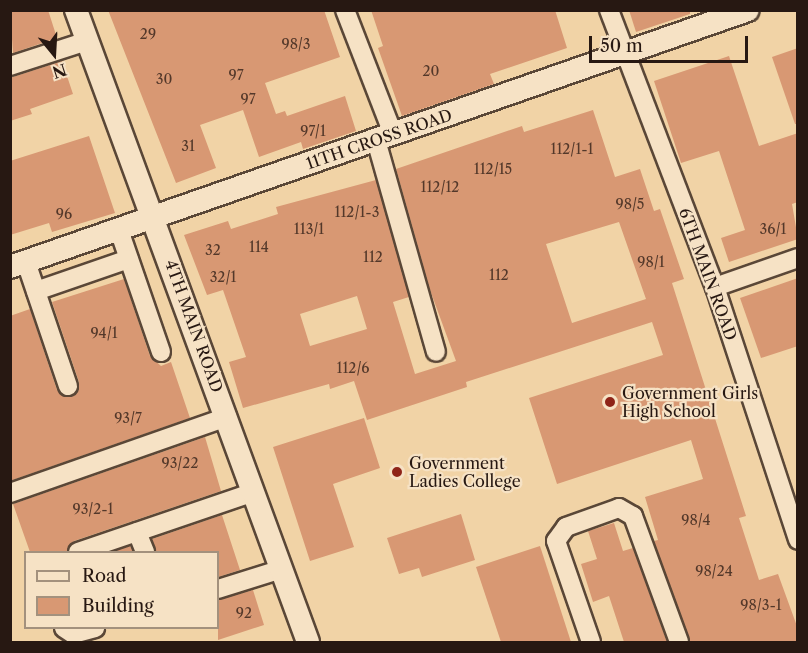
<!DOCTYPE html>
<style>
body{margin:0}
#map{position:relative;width:808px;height:653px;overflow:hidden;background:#f1d3a6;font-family:"Libre Caslon Text",serif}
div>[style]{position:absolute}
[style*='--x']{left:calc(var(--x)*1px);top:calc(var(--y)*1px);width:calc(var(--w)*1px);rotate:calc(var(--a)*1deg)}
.building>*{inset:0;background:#d89873}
.roads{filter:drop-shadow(2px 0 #5a4737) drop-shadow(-2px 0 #5a4737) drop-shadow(0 2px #5a4737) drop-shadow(0 -2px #5a4737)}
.minor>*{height:18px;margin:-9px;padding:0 9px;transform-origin:9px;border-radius:9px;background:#f6e2c5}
.tertiary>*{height:22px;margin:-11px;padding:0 11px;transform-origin:11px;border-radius:11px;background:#f6e2c5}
.dots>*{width:16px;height:16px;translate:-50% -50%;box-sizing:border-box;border:3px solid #f6e2c5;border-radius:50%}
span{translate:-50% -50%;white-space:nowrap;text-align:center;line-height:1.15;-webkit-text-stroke:4.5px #f6e2c5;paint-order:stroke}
.number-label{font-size:14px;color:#53382a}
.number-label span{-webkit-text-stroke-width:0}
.street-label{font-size:16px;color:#271812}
.poi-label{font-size:16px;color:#271812}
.left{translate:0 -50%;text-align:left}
.frame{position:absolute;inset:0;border:12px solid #271812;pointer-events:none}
.legend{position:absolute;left:24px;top:551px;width:195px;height:78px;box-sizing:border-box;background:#f6e2c5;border:2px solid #a3917d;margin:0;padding:8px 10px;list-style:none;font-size:18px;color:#271812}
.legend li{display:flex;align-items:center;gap:12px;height:30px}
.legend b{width:30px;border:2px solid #a3917d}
.north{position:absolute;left:24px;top:24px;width:60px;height:60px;-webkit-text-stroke:4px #f6e2c5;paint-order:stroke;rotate:162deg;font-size:16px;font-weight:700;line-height:24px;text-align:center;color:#271812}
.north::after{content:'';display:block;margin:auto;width:21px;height:27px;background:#271812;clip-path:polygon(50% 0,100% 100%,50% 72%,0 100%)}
.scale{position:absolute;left:589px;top:36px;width:159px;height:27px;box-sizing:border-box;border:3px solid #271812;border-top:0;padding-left:8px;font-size:18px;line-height:21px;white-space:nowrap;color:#271812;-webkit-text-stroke:4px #f6e2c5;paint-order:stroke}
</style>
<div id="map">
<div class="building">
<i style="clip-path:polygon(10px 10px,48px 10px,57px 38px,13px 53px)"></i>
<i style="clip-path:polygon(108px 10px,324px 10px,340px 57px,265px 83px,276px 114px,285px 111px,287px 116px,345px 96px,356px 131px,303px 149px,301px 142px,259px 157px,243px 110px,200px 125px,216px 168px,176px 183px)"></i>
<i style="clip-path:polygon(371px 10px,555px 10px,567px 48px,490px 74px,494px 84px,402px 116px,378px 48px,383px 46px)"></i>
<i style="clip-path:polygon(629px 10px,690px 10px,690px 14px,636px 32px)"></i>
<i style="clip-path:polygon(798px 48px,798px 124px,795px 124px,772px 57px)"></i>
<i style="clip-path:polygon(729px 56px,759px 146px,798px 133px,798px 202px,792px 204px,798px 239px,729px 262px,721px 238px,745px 230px,719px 151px,681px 163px,654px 81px)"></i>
<i style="clip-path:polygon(62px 61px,73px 94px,30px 109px,32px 114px,10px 121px,10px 78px)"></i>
<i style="clip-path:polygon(evenodd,593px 110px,615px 177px,640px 169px,654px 211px,660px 209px,684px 279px,672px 283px,746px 516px,739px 518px,759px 580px,778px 574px,798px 629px,798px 642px,690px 642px,654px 541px,658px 540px,645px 497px,703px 479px,691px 440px,557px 484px,529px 398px,663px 355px,652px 322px,466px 382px,467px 387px,367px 420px,354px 381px,330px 389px,329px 384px,243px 408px,229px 362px,246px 357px,223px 290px,207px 295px,184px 235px,228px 221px,231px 229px,278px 214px,276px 207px,376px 180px,409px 297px,393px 302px,415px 374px,456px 361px,430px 290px,396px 169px,522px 126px,524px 132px,593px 110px,619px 222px,646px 299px,572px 323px,546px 244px,619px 222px,593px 110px,357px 296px,367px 329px,310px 346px,300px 314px,357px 296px)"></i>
<i style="clip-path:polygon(89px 136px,115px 213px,52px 232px,49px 223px,10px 235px,10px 161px)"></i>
<i style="clip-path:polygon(798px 278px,798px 346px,761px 358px,740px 298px)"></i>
<i style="clip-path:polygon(124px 279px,150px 356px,161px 366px,171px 362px,190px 418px,10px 481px,10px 316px,30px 309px,57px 390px,71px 397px,77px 393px,79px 382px,52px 302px)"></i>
<i style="clip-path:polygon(364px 418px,380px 468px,333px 484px,354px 547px,310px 561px,273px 447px)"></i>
<i style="clip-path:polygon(205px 437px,221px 491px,74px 541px,67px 552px,30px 552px,13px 504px)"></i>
<i style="clip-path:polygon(461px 514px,475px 560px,422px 577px,419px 568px,399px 574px,387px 538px)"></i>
<i style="clip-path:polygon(222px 515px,240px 570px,218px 577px,218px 552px,156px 552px,152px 539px)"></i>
<i style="clip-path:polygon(614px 523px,623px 551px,633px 548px,667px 642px,624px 642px,609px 596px,593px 602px,581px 564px,597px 559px,588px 531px)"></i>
<i style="clip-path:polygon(130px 546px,133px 552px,111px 552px)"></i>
<i style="clip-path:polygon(540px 546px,571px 642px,501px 642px,476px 567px)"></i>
<i style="clip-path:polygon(253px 590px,264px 625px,218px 640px,218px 600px)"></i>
</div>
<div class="roads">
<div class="minor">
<i style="--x:345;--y:10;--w:133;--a:68.8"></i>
<i style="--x:609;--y:10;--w:297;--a:69.1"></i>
<i style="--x:715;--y:287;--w:266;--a:71.8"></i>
<i style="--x:10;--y:66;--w:81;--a:-18"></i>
<i style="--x:376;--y:140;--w:220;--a:74.2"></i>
<i style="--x:119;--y:230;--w:129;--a:71"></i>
<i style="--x:26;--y:262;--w:131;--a:71.3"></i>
<i style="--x:715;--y:287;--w:88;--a:-19.3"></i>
<i style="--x:36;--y:291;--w:98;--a:-19"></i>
<i style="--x:10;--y:493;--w:230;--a:-19.3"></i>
<i style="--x:137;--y:532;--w:22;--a:68"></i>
<i style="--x:78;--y:552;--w:186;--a:-18.8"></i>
<i style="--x:218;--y:589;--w:67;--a:-17.4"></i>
<i style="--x:64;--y:628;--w:11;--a:34"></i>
<i style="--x:73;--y:634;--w:23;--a:-15"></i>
<i style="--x:591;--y:642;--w:107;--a:-109.1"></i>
<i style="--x:556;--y:541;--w:17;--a:-54"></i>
<i style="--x:566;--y:527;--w:56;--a:-19.7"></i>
<i style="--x:619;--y:508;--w:16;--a:30"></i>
<i style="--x:633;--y:516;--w:134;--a:69.9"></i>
</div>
<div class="tertiary">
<i style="--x:76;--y:10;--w:673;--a:69.84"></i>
<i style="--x:10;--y:267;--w:781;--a:-19.2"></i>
</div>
</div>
<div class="dots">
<i style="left:610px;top:402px;background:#8f2418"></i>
<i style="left:397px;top:472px;background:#8f2418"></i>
</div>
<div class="number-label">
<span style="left:148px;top:34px">29</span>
<span style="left:296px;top:44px">98/3</span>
<span style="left:431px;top:71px">20</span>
<span style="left:236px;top:75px">97</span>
<span style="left:164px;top:79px">30</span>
<span style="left:248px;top:99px">97</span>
<span style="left:313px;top:131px">97/1</span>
<span style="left:188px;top:146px">31</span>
<span style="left:572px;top:149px">112/1-1</span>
<span style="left:493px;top:169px">112/15</span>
<span style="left:440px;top:187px">112/12</span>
<span style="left:630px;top:204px">98/5</span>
<span style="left:357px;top:212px">112/1-3</span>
<span style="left:64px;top:214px">96</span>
<span style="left:309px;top:229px">113/1</span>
<span style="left:773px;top:229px">36/1</span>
<span style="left:259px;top:247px">114</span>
<span style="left:213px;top:250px">32</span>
<span style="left:373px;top:257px">112</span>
<span style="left:651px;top:262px">98/1</span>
<span style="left:499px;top:275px">112</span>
<span style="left:223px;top:277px">32/1</span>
<span style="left:104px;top:333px">94/1</span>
<span style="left:353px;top:368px">112/6</span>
<span style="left:128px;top:418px">93/7</span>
<span style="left:180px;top:463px">93/22</span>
<span style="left:93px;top:509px">93/2-1</span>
<span style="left:696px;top:520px">98/4</span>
<span style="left:714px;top:571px">98/24</span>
<span style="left:761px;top:605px">98/3-1</span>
<span style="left:244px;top:613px">92</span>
</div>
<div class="street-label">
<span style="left:379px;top:139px;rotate:-19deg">11TH CROSS ROAD</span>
<span style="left:708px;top:274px;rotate:70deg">6TH MAIN ROAD</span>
<span style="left:194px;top:326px;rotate:70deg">4TH MAIN ROAD</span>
</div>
<div class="poi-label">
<span class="left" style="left:622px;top:402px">Government Girls<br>High School</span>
<span class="left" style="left:409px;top:472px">Government<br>Ladies College</span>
</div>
<div class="frame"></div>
<ul class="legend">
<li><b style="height:8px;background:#f6e2c5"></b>Road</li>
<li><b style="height:16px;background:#d89873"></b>Building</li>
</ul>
<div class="north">N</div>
<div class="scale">50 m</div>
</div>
